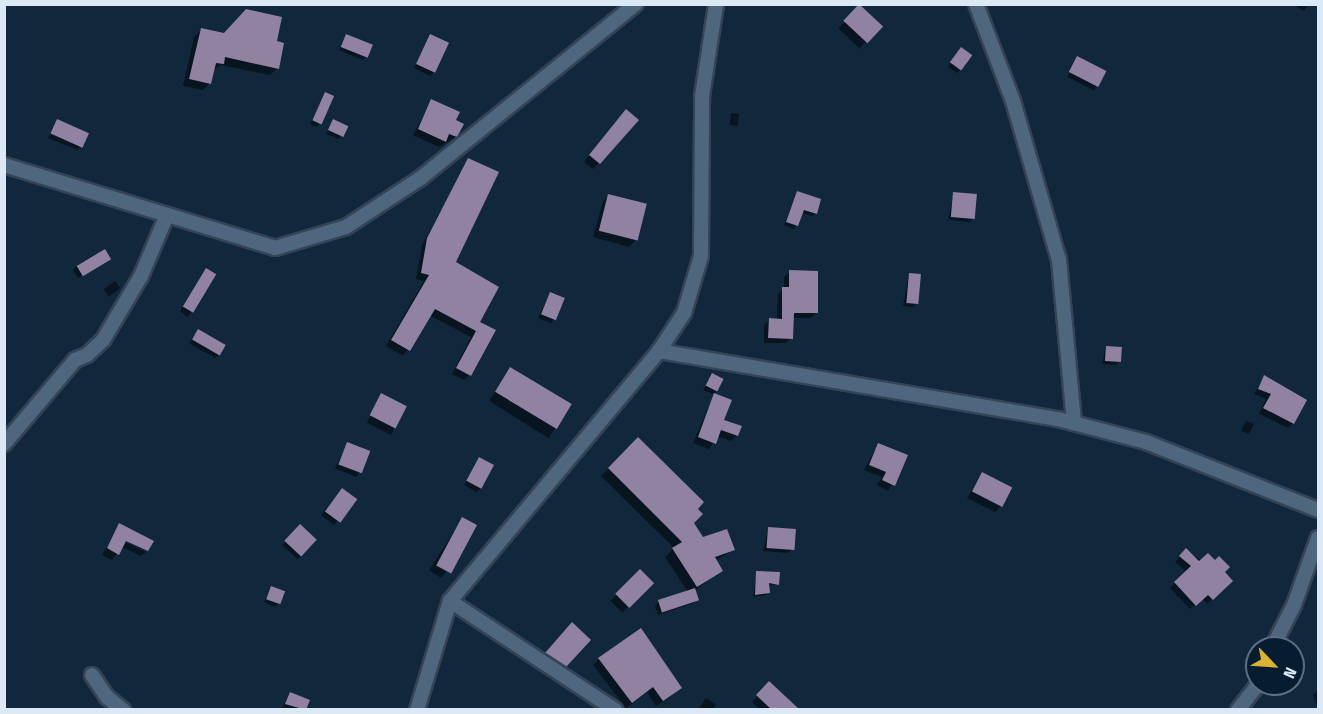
<!DOCTYPE html>
<style>
body{margin:0}
#map{position:relative;width:1323px;height:714px;overflow:hidden;background:#10273c;font-family:"Fira Sans Condensed",sans-serif}
div>[style]{position:absolute}
[style*='--x']{left:calc(var(--x)*1px);top:calc(var(--y)*1px);width:calc(var(--w)*1px);rotate:calc(var(--a)*1deg)}
.shadow>*{inset:0;background:#0007;transform-origin:0 0}
.building>*{inset:0;background:#9182a2;transform-origin:0 0}
.roads{filter:drop-shadow(2px 0 #354355) drop-shadow(-2px 0 #354355) drop-shadow(0 2px #354355) drop-shadow(0 -2px #354355)}
.minor>*{height:14px;margin:-7px;padding:0 7px;transform-origin:7px;border-radius:7px;background:#4e677f}
span{translate:-50% -50%;white-space:nowrap;text-align:center;line-height:1.15;-webkit-text-stroke:6px #061d31;paint-order:stroke}
.frame{position:absolute;inset:0;border:6px solid #dbe9f7;pointer-events:none}
.north{position:absolute;left:1245px;top:636px;width:60px;height:60px;box-sizing:border-box;background:#061d31;border:2px solid #5b6f80;border-radius:50%;rotate:115deg;font-size:16px;font-weight:700;line-height:24px;text-align:center;color:#dbe9f7}
.north::after{content:'';display:block;margin:auto;width:21px;height:27px;background:#dbb233;clip-path:polygon(50% 0,100% 100%,50% 72%,0 100%)}
</style>
<div id="map">
<div class="shadow">
<i style="clip-path:polygon(1292px 4px,1309px 4px,1304px 11px)"></i>
<i style="left:860px;top:6px;width:29px;height:31px;rotate:44deg"></i>
<i style="clip-path:polygon(201px 30px,275px 43px,277px 68px,270px 75px,221px 65px,213px 70px,210px 83px,203px 90px,183px 86px,194px 37px)"></i>
<i style="clip-path:polygon(347px 36px,366px 57px,363px 60px,339px 50px)"></i>
<i style="clip-path:polygon(431px 36px,434px 72px,430px 76px,414px 68px)"></i>
<i style="clip-path:polygon(961px 49px,961px 69px,957px 73px,948px 67px)"></i>
<i style="left:1077px;top:58px;width:30px;height:21px;rotate:27deg"></i>
<i style="clip-path:polygon(325px 94px,320px 123px,316px 127px,310px 124px)"></i>
<i style="clip-path:polygon(432px 101px,454px 121px,457px 136px,439px 147px,413px 135px)"></i>
<i style="left:731px;top:113px;width:8px;height:12px;rotate:7deg"></i>
<i style="clip-path:polygon(621px 117px,637px 120px,593px 169px,584px 162px)"></i>
<i style="clip-path:polygon(58px 121px,87px 133px,78px 150px,48px 138px)"></i>
<i style="clip-path:polygon(333px 121px,346px 127px,339px 139px,326px 134px)"></i>
<i style="clip-path:polygon(469px 160px,455px 262px,478px 322px,470px 375px,464px 380px,452px 374px,471px 337px,429px 315px,403px 356px,386px 346px,424px 281px,416px 279px,422px 245px)"></i>
<i style="clip-path:polygon(797px 192px,816px 213px,812px 216px,801px 213px,794px 229px,784px 225px)"></i>
<i style="clip-path:polygon(954px 193px,973px 218px,970px 222px,948px 220px)"></i>
<i style="clip-path:polygon(609px 195px,635px 241px,629px 247px,593px 237px,603px 201px)"></i>
<i style="clip-path:polygon(109px 259px,78px 278px,73px 270px,77px 266px)"></i>
<i style="clip-path:polygon(790px 272px,817px 312px,811px 318px,792px 318px,791px 338px,786px 343px,764px 343px,764px 325px,770px 320px,777px 320px,778px 294px,784px 288px,784px 277px)"></i>
<i style="clip-path:polygon(203px 273px,191px 313px,187px 317px,180px 311px)"></i>
<i style="clip-path:polygon(909px 275px,917px 303px,913px 307px,903px 306px)"></i>
<i style="left:115px;top:281px;width:9px;height:14px;rotate:54deg"></i>
<i style="clip-path:polygon(550px 294px,554px 319px,551px 323px,538px 318px)"></i>
<i style="clip-path:polygon(198px 331px,219px 355px,215px 358px,189px 343px)"></i>
<i style="clip-path:polygon(1106px 347px,1120px 361px,1116px 365px,1102px 364px)"></i>
<i style="left:510px;top:368px;width:70px;height:39px;rotate:32deg"></i>
<i style="clip-path:polygon(712px 375px,717px 391px,713px 394px,703px 390px)"></i>
<i style="clip-path:polygon(1264px 377px,1293px 423px,1288px 428px,1259px 414px,1266px 399px,1254px 394px)"></i>
<i style="left:381px;top:395px;width:27px;height:31px;rotate:27deg"></i>
<i style="clip-path:polygon(714px 395px,722px 421px,737px 435px,731px 441px,717px 436px,709px 449px,693px 443px)"></i>
<i style="clip-path:polygon(1246px 421px,1254px 424px,1249px 434px,1241px 431px)"></i>
<i style="clip-path:polygon(638px 439px,696px 509px,692px 523px,702px 539px,733px 550px,715px 561px,721px 571px,694px 591px,697px 599px,694px 603px,658px 615px,655px 606px,659px 602px,688px 592px,665px 557px,674px 548px,601px 476px)"></i>
<i style="clip-path:polygon(348px 443px,359px 473px,356px 477px,335px 468px)"></i>
<i style="clip-path:polygon(878px 445px,906px 456px,888px 491px,877px 485px,882px 477px,864px 470px)"></i>
<i style="clip-path:polygon(479px 459px,481px 488px,477px 492px,464px 485px)"></i>
<i style="clip-path:polygon(982px 474px,1001px 506px,995px 512px,967px 498px)"></i>
<i style="clip-path:polygon(339px 493px,355px 499px,334px 525px,321px 515px)"></i>
<i style="clip-path:polygon(463px 518px,446px 572px,441px 578px,429px 570px)"></i>
<i style="clip-path:polygon(120px 525px,119px 539px,146px 552px,141px 556px,122px 547px,112px 560px,102px 555px)"></i>
<i style="left:300px;top:526px;width:21px;height:26px;rotate:43deg"></i>
<i style="clip-path:polygon(768px 528px,792px 550px,788px 553px,763px 551px)"></i>
<i style="clip-path:polygon(1186px 550px,1231px 581px,1207px 604px,1202px 598px,1190px 609px,1170px 588px,1187px 572px,1175px 562px)"></i>
<i style="left:640px;top:571px;width:17px;height:42px;rotate:45deg"></i>
<i style="clip-path:polygon(757px 572px,778px 584px,768px 586px,766px 595px,753px 597px)"></i>
<i style="clip-path:polygon(272px 587px,279px 603px,275px 607px,264px 602px)"></i>
<i style="clip-path:polygon(566px 630px,565px 666px,559px 672px,540px 659px)"></i>
<i style="clip-path:polygon(599px 659px,674px 694px,656px 706px,647px 692px,626px 708px,593px 665px)"></i>
<i style="clip-path:polygon(769px 684px,793px 710px,760px 710px,752px 702px)"></i>
<i style="clip-path:polygon(1318px 690px,1318px 708px,1313px 695px)"></i>
<i style="clip-path:polygon(290px 694px,308px 701px,304px 710px,282px 708px)"></i>
<i style="clip-path:polygon(706px 698px,716px 704px,713px 710px,698px 710px)"></i>
</div>
<div class="building">
<i style="left:859px;top:4px;width:33px;height:23px;rotate:43deg"></i>
<i style="clip-path:polygon(246px 9px,282px 17px,277px 41px,284px 43px,279px 69px,225px 57px,224px 64px,216px 63px,211px 84px,189px 79px,201px 28px,224px 33px)"></i>
<i style="left:346px;top:34px;width:29px;height:14px;rotate:22deg"></i>
<i style="left:430px;top:34px;width:21px;height:33px;rotate:25deg"></i>
<i style="left:961px;top:47px;width:14px;height:19px;rotate:36deg"></i>
<i style="left:1077px;top:56px;width:33px;height:18px;rotate:27deg"></i>
<i style="left:325px;top:92px;width:10px;height:31px;rotate:24deg"></i>
<i style="clip-path:polygon(431px 99px,460px 112px,456px 120px,464px 124px,457px 137px,449px 134px,446px 142px,418px 129px)"></i>
<i style="clip-path:polygon(626px 109px,639px 120px,600px 164px,589px 155px)"></i>
<i style="left:57px;top:119px;width:35px;height:16px;rotate:24deg"></i>
<i style="left:333px;top:119px;width:17px;height:12px;rotate:25deg"></i>
<i style="clip-path:polygon(468px 158px,499px 172px,456px 262px,499px 287px,480px 322px,496px 330px,471px 376px,456px 368px,476px 331px,435px 309px,410px 351px,391px 340px,429px 275px,421px 273px,427px 238px)"></i>
<i style="clip-path:polygon(797px 191px,821px 199px,817px 214px,804px 210px,798px 226px,786px 222px)"></i>
<i style="left:953px;top:192px;width:24px;height:25px;rotate:5deg"></i>
<i style="left:608px;top:194px;width:40px;height:38px;rotate:14deg"></i>
<i style="left:105px;top:249px;width:12px;height:33px;rotate:59deg"></i>
<i style="left:206px;top:268px;width:12px;height:45px;rotate:31deg"></i>
<i style="clip-path:polygon(789px 270px,818px 271px,818px 313px,794px 313px,793px 339px,768px 338px,769px 318px,782px 319px,782px 287px,789px 287px)"></i>
<i style="left:909px;top:273px;width:12px;height:30px;rotate:5deg"></i>
<i style="left:550px;top:292px;width:16px;height:24px;rotate:22deg"></i>
<i style="left:198px;top:329px;width:32px;height:12px;rotate:30deg"></i>
<i style="left:1106px;top:346px;width:16px;height:15px;rotate:4deg"></i>
<i style="left:510px;top:367px;width:72px;height:29px;rotate:31deg"></i>
<i style="left:712px;top:373px;width:13px;height:14px;rotate:27deg"></i>
<i style="clip-path:polygon(1264px 375px,1307px 400px,1294px 424px,1263px 408px,1271px 394px,1258px 389px)"></i>
<i style="left:381px;top:393px;width:29px;height:25px;rotate:27deg"></i>
<i style="clip-path:polygon(714px 393px,732px 400px,724px 420px,742px 426px,738px 436px,721px 430px,716px 444px,698px 437px)"></i>
<i style="clip-path:polygon(638px 437px,704px 502px,698px 509px,703px 514px,694px 523px,703px 537px,727px 529px,735px 550px,715px 557px,723px 571px,697px 587px,672px 548px,682px 542px,608px 468px)"></i>
<i style="left:347px;top:442px;width:25px;height:24px;rotate:21deg"></i>
<i style="clip-path:polygon(878px 443px,908px 455px,895px 486px,882px 480px,886px 472px,869px 465px)"></i>
<i style="left:479px;top:457px;width:17px;height:27px;rotate:28deg"></i>
<i style="left:982px;top:472px;width:34px;height:22px;rotate:27deg"></i>
<i style="left:342px;top:488px;width:19px;height:29px;rotate:36deg"></i>
<i style="left:462px;top:517px;width:17px;height:55px;rotate:28deg"></i>
<i style="clip-path:polygon(119px 523px,154px 541px,148px 551px,126px 541px,119px 555px,107px 548px)"></i>
<i style="left:300px;top:524px;width:23px;height:23px;rotate:43deg"></i>
<i style="left:768px;top:527px;width:28px;height:21px;rotate:4deg"></i>
<i style="clip-path:polygon(1186px 548px,1199px 561px,1208px 553px,1215px 560px,1219px 556px,1230px 567px,1225px 572px,1233px 581px,1213px 600px,1208px 595px,1196px 606px,1174px 582px,1191px 566px,1179px 556px)"></i>
<i style="left:640px;top:569px;width:20px;height:35px;rotate:45deg"></i>
<i style="clip-path:polygon(756px 571px,780px 572px,779px 585px,769px 583px,770px 593px,755px 595px)"></i>
<i style="left:271px;top:586px;width:15px;height:14px;rotate:20deg"></i>
<i style="left:695px;top:588px;width:13px;height:39px;rotate:72deg"></i>
<i style="clip-path:polygon(572px 622px,591px 640px,566px 667px,545px 653px)"></i>
<i style="clip-path:polygon(641px 628px,682px 688px,663px 701px,653px 687px,632px 703px,598px 658px)"></i>
<i style="clip-path:polygon(769px 681px,800px 710px,772px 710px,756px 695px)"></i>
<i style="clip-path:polygon(290px 692px,310px 700px,306px 710px,285px 704px)"></i>
</div>
<div class="roads">
<div class="minor">
<i style="--x:976;--y:4;--w:104;--a:69.1"></i>
<i style="--x:1013;--y:101;--w:166;--a:73.9"></i>
<i style="--x:1059;--y:260;--w:164;--a:84.7"></i>
<i style="--x:4;--y:165;--w:283;--a:17"></i>
<i style="--x:275;--y:248;--w:74;--a:-16.5"></i>
<i style="--x:346;--y:227;--w:91;--a:-33.3"></i>
<i style="--x:422;--y:177;--w:275;--a:-39"></i>
<i style="--x:659;--y:351;--w:405;--a:9.7"></i>
<i style="--x:1058;--y:419;--w:91;--a:14.6"></i>
<i style="--x:1146;--y:442;--w:185;--a:21.6"></i>
<i style="--x:4;--y:444;--w:110;--a:-49.8"></i>
<i style="--x:75;--y:360;--w:13;--a:-23"></i>
<i style="--x:87;--y:355;--w:22;--a:-43"></i>
<i style="--x:103;--y:340;--w:74;--a:-59.3"></i>
<i style="--x:141;--y:276;--w:66;--a:-66.9"></i>
<i style="--x:450;--y:601;--w:198;--a:33.4"></i>
<i style="--x:1272;--y:648;--w:48;--a:-62.9"></i>
<i style="--x:1294;--y:605;--w:71;--a:-70.3"></i>
<i style="--x:92;--y:675;--w:27;--a:56"></i>
<i style="--x:107;--y:697;--w:21;--a:39"></i>
<i style="--x:417;--y:710;--w:114;--a:-73.2"></i>
<i style="--x:450;--y:601;--w:326;--a:-50.1"></i>
<i style="--x:659;--y:351;--w:45;--a:-56.7"></i>
<i style="--x:684;--y:313;--w:59;--a:-73.4"></i>
<i style="--x:701;--y:256;--w:160;--a:-89.6"></i>
<i style="--x:702;--y:96;--w:93;--a:-81.3"></i>
<i style="--x:1238;--y:710;--w:33;--a:-52"></i>
</div>
</div>
<div class="frame"></div>
<div class="north">N</div>
</div>
